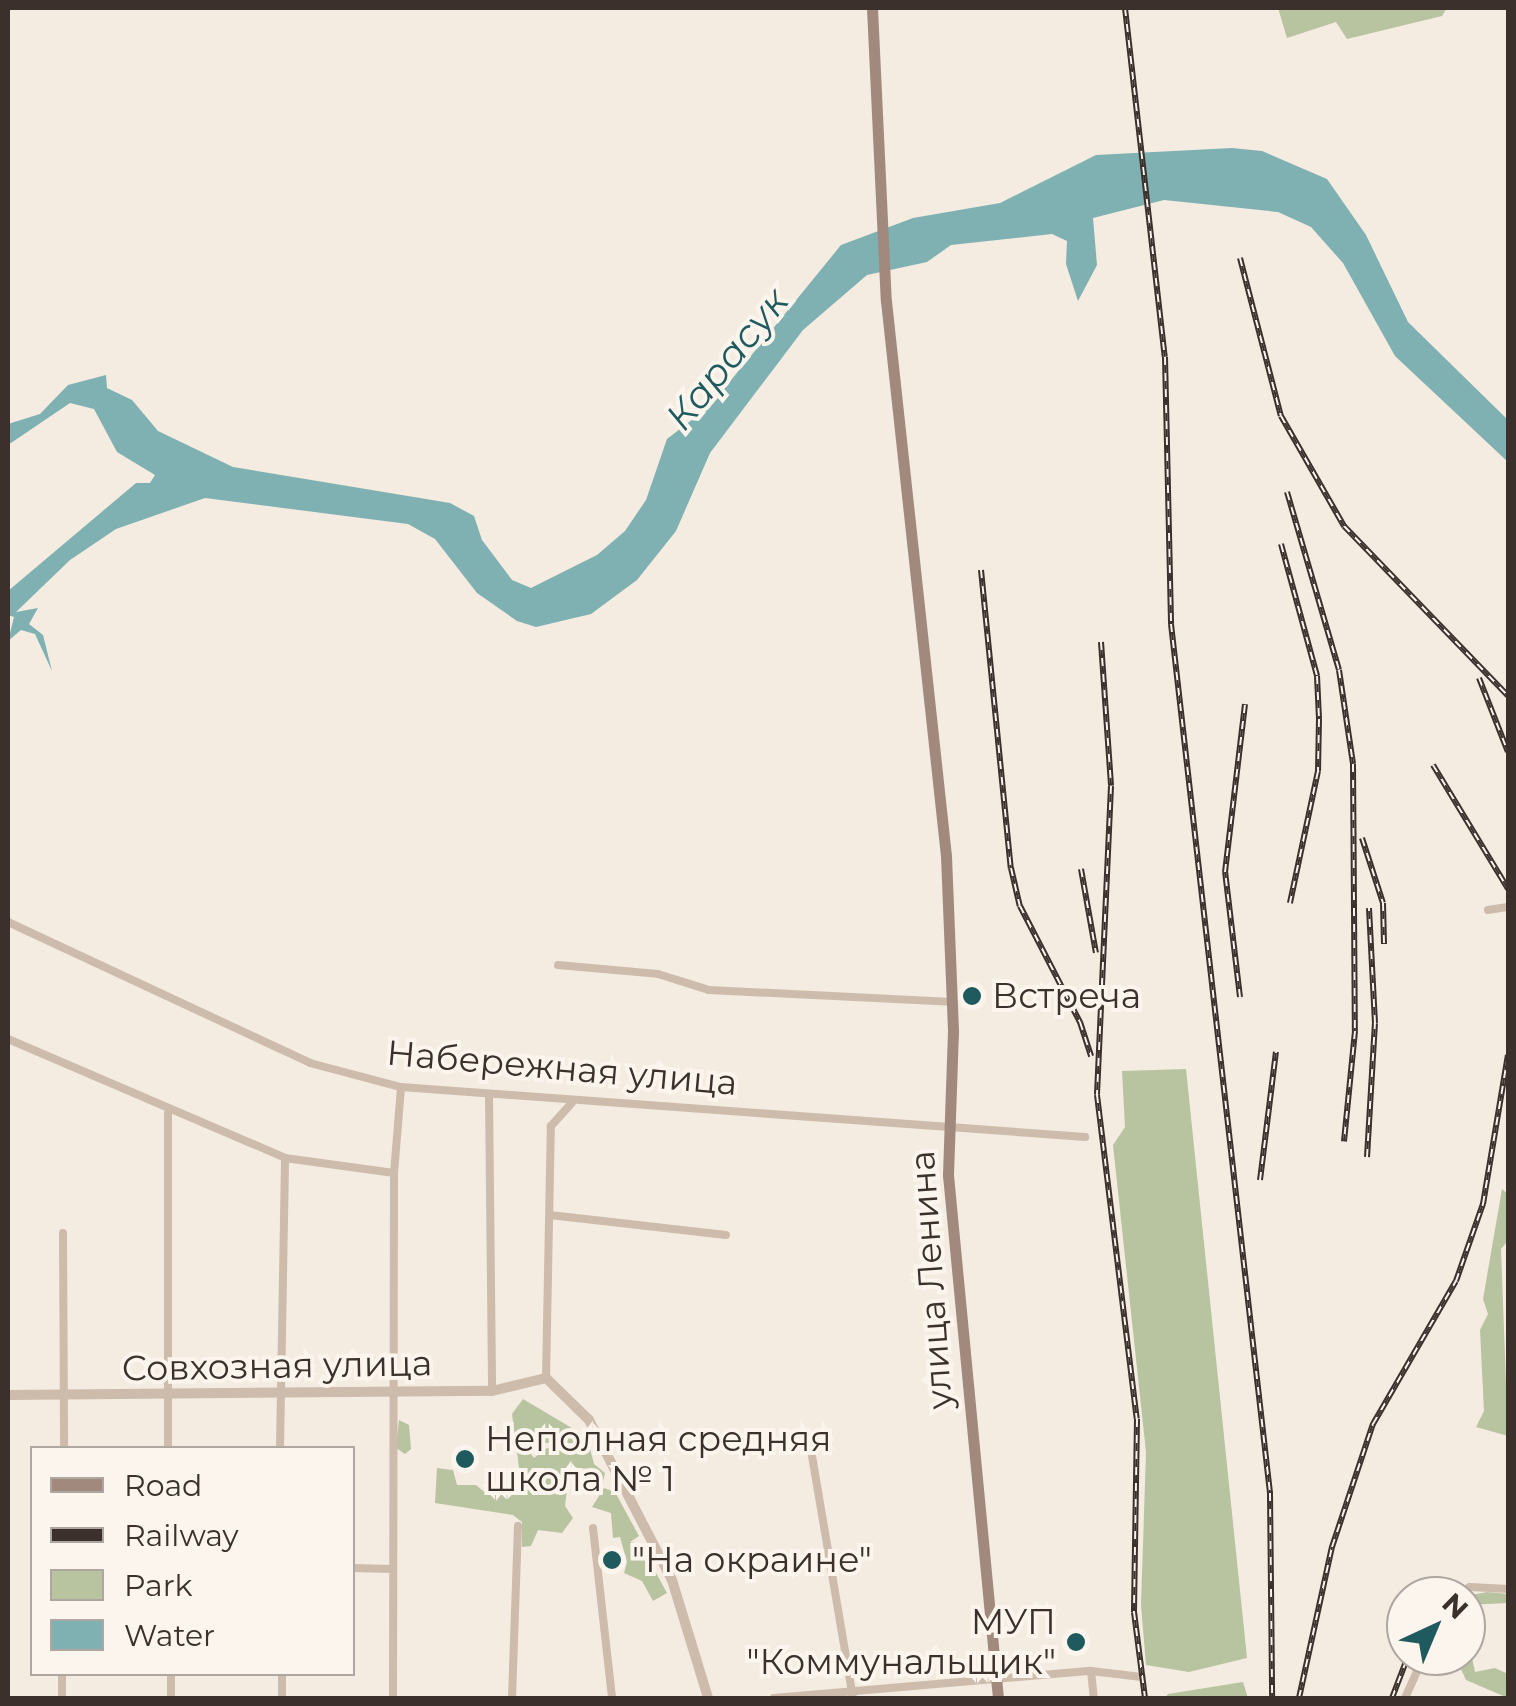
<!DOCTYPE html>
<meta charset="utf-8">
<style>
body{margin:0}
#map{position:relative;width:1516px;height:1706px;overflow:hidden;background:#f4ebe1;font-family:Montserrat,sans-serif}
div>[style]{position:absolute}
[style*='--x']{left:calc(var(--x)*1px);top:calc(var(--y)*1px);width:calc(var(--w)*1px);rotate:calc(var(--a)*1deg)}
.green>*{inset:0;background:#b8c4a0}
.water>*{inset:0;background:#7fb0b2}
.minor>*{height:8px;margin:-4px;padding:0 4px;transform-origin:4px;border-radius:4px;background:#cdbbac}
.tertiary>*{height:10px;margin:-5px;padding:0 5px;transform-origin:5px;border-radius:5px;background:#cdbbac}
.secondary>*{height:11px;margin:-5.5px;padding:0 5.5px;transform-origin:5.5px;border-radius:5.5px;background:#a18a7d}
.rail>*{height:6px;margin-top:-3px;transform-origin:0;background:repeating-linear-gradient(90deg,#fbf5ee 0 8px,#3b302b 0 16px);box-sizing:border-box;border-block:2px solid #3b302b}
.dots>*{width:28px;height:28px;translate:-50% -50%;box-sizing:border-box;border:5px solid #fbf5ee;border-radius:50%}
span{translate:-50% -50%;white-space:nowrap;text-align:center;line-height:1.15;-webkit-text-stroke:8px #fbf5ee;paint-order:stroke}
.poi-label{font-size:35px;color:#3b302b}
.left{translate:0 -50%;text-align:left}
.right{translate:-100% -50%;text-align:right}
.street-label{font-size:35px;color:#3b302b}
.water-label{font-size:38px;color:#1f5a5e;font-style:italic}
.frame{position:absolute;inset:0;border:10px solid #3b302b;pointer-events:none}
.legend{position:absolute;left:30px;top:1446px;width:325px;height:230px;box-sizing:border-box;background:#fbf5ee;border:2px solid #aea6a0;margin:0;padding:12px 18px;list-style:none;font-size:30px;color:#3b302b}
.legend li{display:flex;align-items:center;gap:20px;height:50px}
.legend b{width:50px;border:2px solid #aea6a0}
.north{position:absolute;left:1386px;top:1576px;width:100px;height:100px;box-sizing:border-box;background:#fbf5ee;border:2px solid #aea6a0;border-radius:50%;rotate:44deg;font-size:28px;font-weight:700;line-height:40px;text-align:center;color:#3b302b}
.north::after{content:'';display:block;margin:auto;width:35px;height:45px;background:#1f5a5e;clip-path:polygon(50% 0,100% 100%,50% 72%,0 100%)}
</style>
<div id="map">
<div class="green">
<i style="clip-path:polygon(1278px 8px,1447px 8px,1442px 16px,1347px 39px,1336px 22px,1287px 38px)"></i>
<i style="clip-path:polygon(1186px 1069px,1247px 1658px,1189px 1672px,1146px 1665px,1141px 1605px,1146px 1452px,1113px 1145px,1125px 1127px,1122px 1071px)"></i>
<i style="clip-path:polygon(1502px 1189px,1508px 1194px,1507px 1242px,1501px 1249px,1508px 1436px,1476px 1427px,1484px 1411px,1480px 1330px,1488px 1314px,1483px 1299px)"></i>
<i style="clip-path:polygon(evenodd,523px 1399px,587px 1437px,594px 1464px,605px 1473px,602px 1486px,592px 1487px,584px 1484px,589px 1469px,570px 1467px,565px 1506px,573px 1518px,562px 1533px,538px 1530px,531px 1546px,522px 1547px,522px 1522px,513px 1515px,435px 1503px,437px 1468px,453px 1470px,457px 1485px,476px 1485px,488px 1495px,522px 1491px,512px 1414px,523px 1399px,531px 1429px,539px 1443px,573px 1443px,568px 1452px,547px 1448px,534px 1458px,528px 1450px,531px 1429px)"></i>
<i style="clip-path:polygon(399px 1420px,409px 1425px,411px 1449px,405px 1454px,396px 1448px)"></i>
<i style="clip-path:polygon(604px 1488px,615px 1492px,639px 1536px,630px 1542px,640px 1544px,667px 1593px,653px 1601px,642px 1581px,624px 1573px,627px 1562px,620px 1537px,613px 1538px,611px 1513px,592px 1507px)"></i>
<i style="clip-path:polygon(1487px 1592px,1508px 1594px,1508px 1603px,1466px 1605px,1471px 1595px)"></i>
<i style="clip-path:polygon(1470px 1649px,1475px 1672px,1495px 1668px,1508px 1674px,1508px 1698px,1466px 1680px,1459px 1665px)"></i>
<i style="clip-path:polygon(1243px 1682px,1248px 1698px,1165px 1698px,1168px 1694px)"></i>
</div>
<div class="water">
<i style="clip-path:polygon(1232px 148px,1262px 151px,1327px 179px,1366px 235px,1408px 322px,1508px 420px,1508px 462px,1395px 356px,1343px 263px,1311px 227px,1278px 212px,1164px 200px,1093px 218px,1097px 265px,1078px 301px,1066px 264px,1067px 241px,1052px 234px,951px 245px,927px 262px,867px 275px,803px 330px,710px 453px,676px 531px,637px 580px,591px 614px,536px 627px,517px 621px,477px 593px,435px 539px,408px 524px,205px 498px,116px 529px,70px 560px,16px 612px,38px 608px,29px 624px,43px 635px,52px 671px,35px 634px,21px 630px,8px 641px,14px 617px,8px 615px,8px 591px,136px 483px,150px 483px,155px 475px,117px 452px,94px 409px,70px 403px,8px 445px,8px 424px,40px 414px,68px 385px,106px 375px,107px 388px,132px 400px,158px 431px,233px 467px,450px 503px,474px 516px,482px 540px,512px 580px,531px 588px,597px 555px,625px 531px,646px 500px,667px 439px,710px 406px,841px 245px,913px 218px,1000px 203px,1096px 155px)"></i>
</div>
<div class="minor">
<i style="--x:1488;--y:910;--w:20;--a:-9"></i>
<i style="--x:8;--y:922;--w:333;--a:25"></i>
<i style="--x:310;--y:1063;--w:94;--a:14.8"></i>
<i style="--x:401;--y:1087;--w:686;--a:4.18"></i>
<i style="--x:558;--y:965;--w:100;--a:5.1"></i>
<i style="--x:658;--y:974;--w:53;--a:17.4"></i>
<i style="--x:709;--y:990;--w:243;--a:2.8"></i>
<i style="--x:8;--y:1039;--w:301;--a:23.2"></i>
<i style="--x:285;--y:1158;--w:110;--a:7.8"></i>
<i style="--x:489;--y:1095;--w:296;--a:89.4"></i>
<i style="--x:550;--y:1215;--w:177;--a:6.5"></i>
<i style="--x:63;--y:1233;--w:215;--a:89.7"></i>
<i style="--x:546;--y:1378;--w:252;--a:-88.9"></i>
<i style="--x:551;--y:1126;--w:31;--a:-48"></i>
<i style="--x:809;--y:1438;--w:264;--a:80.4"></i>
<i style="--x:168;--y:1448;--w:335;--a:-90"></i>
<i style="--x:280;--y:1448;--w:290;--a:-89"></i>
<i style="--x:593;--y:1528;--w:171;--a:83.6"></i>
<i style="--x:352;--y:1568;--w:41;--a:1.4"></i>
<i style="--x:1453;--y:1596;--w:19;--a:-28"></i>
<i style="--x:1470;--y:1587;--w:38;--a:3"></i>
<i style="--x:1091;--y:1671;--w:27;--a:84"></i>
<i style="--x:171;--y:1674;--w:24;--a:90"></i>
<i style="--x:282;--y:1674;--w:24;--a:90"></i>
<i style="--x:62;--y:1698;--w:24;--a:-90"></i>
<i style="--x:393;--y:1698;--w:525;--a:-89.89"></i>
<i style="--x:394;--y:1173;--w:86;--a:-85.3"></i>
<i style="--x:512;--y:1698;--w:172;--a:-88"></i>
<i style="--x:774;--y:1698;--w:318;--a:-4.9"></i>
<i style="--x:1091;--y:1671;--w:51;--a:6.7"></i>
<i style="--x:1405;--y:1698;--w:46;--a:-65.7"></i>
</div>
<div class="tertiary">
<i style="--x:8;--y:1395;--w:484;--a:-0.5"></i>
<i style="--x:492;--y:1391;--w:56;--a:-13.5"></i>
<i style="--x:546;--y:1378;--w:60;--a:44.3"></i>
<i style="--x:589;--y:1420;--w:180;--a:62.6"></i>
<i style="--x:672;--y:1580;--w:123;--a:73"></i>
</div>
<div class="secondary">
<i style="--x:872;--y:8;--w:293;--a:87.3"></i>
<i style="--x:886;--y:301;--w:558;--a:83.83"></i>
<i style="--x:946;--y:856;--w:175;--a:87.7"></i>
<i style="--x:953;--y:1031;--w:144;--a:92"></i>
<i style="--x:948;--y:1175;--w:525;--a:84.54"></i>
</div>
<div class="rail">
<i style="--x:1125;--y:8;--w:351;--a:83.5"></i>
<i style="--x:1165;--y:357;--w:267;--a:88.7"></i>
<i style="--x:1171;--y:624;--w:875;--a:83.5"></i>
<i style="--x:1270;--y:1493;--w:205;--a:89.4"></i>
<i style="--x:1240;--y:258;--w:163;--a:75.5"></i>
<i style="--x:1281;--y:416;--w:127;--a:60.2"></i>
<i style="--x:1344;--y:526;--w:236;--a:46"></i>
<i style="--x:1287;--y:492;--w:185;--a:73.7"></i>
<i style="--x:1339;--y:670;--w:95;--a:81.5"></i>
<i style="--x:1353;--y:764;--w:267;--a:89.6"></i>
<i style="--x:1355;--y:1031;--w:111;--a:95.7"></i>
<i style="--x:1281;--y:544;--w:137;--a:74.7"></i>
<i style="--x:1317;--y:676;--w:43;--a:87.3"></i>
<i style="--x:1319;--y:719;--w:52;--a:91.1"></i>
<i style="--x:1318;--y:771;--w:135;--a:102"></i>
<i style="--x:981;--y:570;--w:300;--a:84.3"></i>
<i style="--x:1011;--y:868;--w:39;--a:77"></i>
<i style="--x:1020;--y:906;--w:131;--a:62.7"></i>
<i style="--x:1080;--y:1022;--w:36;--a:72"></i>
<i style="--x:1101;--y:642;--w:144;--a:86"></i>
<i style="--x:1111;--y:786;--w:309;--a:92.6"></i>
<i style="--x:1097;--y:1095;--w:326;--a:83"></i>
<i style="--x:1137;--y:1419;--w:193;--a:90.9"></i>
<i style="--x:1134;--y:1612;--w:87;--a:82.7"></i>
<i style="--x:1479;--y:678;--w:79;--a:68.6"></i>
<i style="--x:1433;--y:765;--w:145;--a:58.8"></i>
<i style="--x:1362;--y:838;--w:68;--a:72.1"></i>
<i style="--x:1383;--y:903;--w:41;--a:88.6"></i>
<i style="--x:1081;--y:869;--w:85;--a:79.9"></i>
<i style="--x:1240;--y:997;--w:126;--a:-96.8"></i>
<i style="--x:1225;--y:872;--w:169;--a:-83.2"></i>
<i style="--x:1367;--y:1157;--w:134;--a:-86.6"></i>
<i style="--x:1375;--y:1023;--w:115;--a:-93"></i>
<i style="--x:1260;--y:1180;--w:129;--a:-82.9"></i>
<i style="--x:1299;--y:1698;--w:155;--a:-77.7"></i>
<i style="--x:1332;--y:1547;--w:130;--a:-71.6"></i>
<i style="--x:1373;--y:1424;--w:165;--a:-59.9"></i>
<i style="--x:1456;--y:1281;--w:82;--a:-70.7"></i>
<i style="--x:1483;--y:1204;--w:151;--a:-80.5"></i>
<i style="--x:1392;--y:1698;--w:45;--a:-69.1"></i>
</div>
<div class="dots">
<i style="left:972px;top:996px;background:#1f5a5e"></i>
<i style="left:465px;top:1459px;background:#1f5a5e"></i>
<i style="left:612px;top:1560px;background:#1f5a5e"></i>
<i style="left:1076px;top:1642px;background:#1f5a5e"></i>
</div>
<div class="poi-label">
<span class="left" style="left:992px;top:996px">Встреча</span>
<span class="left" style="left:485px;top:1459px">Неполная средняя<br>школа № 1</span>
<span class="left" style="left:632px;top:1560px">"На окраине"</span>
<span class="right" style="left:1056px;top:1642px">МУП<br>"Коммунальщик"</span>
</div>
<div class="street-label">
<span style="left:562px;top:1068px;rotate:5deg">Набережная улица</span>
<span style="left:931px;top:1280px;rotate:-94deg">улица Ленина</span>
<span style="left:277px;top:1366px;rotate:-1deg">Совхозная улица</span>
</div>
<div class="water-label">
<span style="left:727px;top:359px;rotate:-51deg">Карасук</span>
</div>
<div class="frame"></div>
<ul class="legend">
<li><b style="height:12px;background:#a18a7d"></b>Road</li>
<li><b style="height:12px;background:#3b302b"></b>Railway</li>
<li><b style="height:28px;background:#b8c4a0"></b>Park</li>
<li><b style="height:28px;background:#7fb0b2"></b>Water</li>
</ul>
<div class="north">N</div>
</div>
